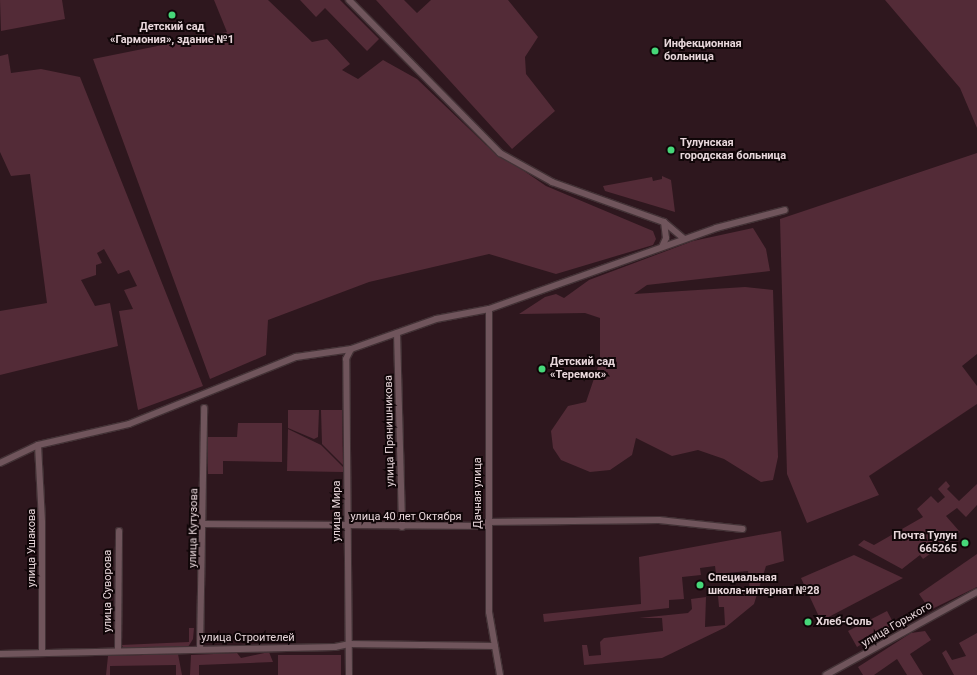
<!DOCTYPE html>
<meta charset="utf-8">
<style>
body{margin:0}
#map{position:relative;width:977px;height:675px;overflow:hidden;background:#2e171e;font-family:Roboto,sans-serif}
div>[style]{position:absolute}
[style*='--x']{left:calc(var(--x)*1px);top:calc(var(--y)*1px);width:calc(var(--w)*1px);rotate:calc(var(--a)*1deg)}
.green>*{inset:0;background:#532b37;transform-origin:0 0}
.roads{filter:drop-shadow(1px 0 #433236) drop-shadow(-1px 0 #433236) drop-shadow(0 1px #433236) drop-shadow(0 -1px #433236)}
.minor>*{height:6px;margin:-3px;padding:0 3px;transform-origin:3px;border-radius:3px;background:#70555c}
.dots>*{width:11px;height:11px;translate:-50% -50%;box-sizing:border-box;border:2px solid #100608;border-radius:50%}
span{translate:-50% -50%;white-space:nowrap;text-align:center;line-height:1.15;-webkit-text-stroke:4px #100608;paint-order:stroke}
.poi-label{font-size:11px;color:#e8d7db;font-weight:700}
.left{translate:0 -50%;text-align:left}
.right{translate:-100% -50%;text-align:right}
.street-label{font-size:11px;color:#e8d7db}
</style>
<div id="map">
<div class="green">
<i style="clip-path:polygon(0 0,62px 0,65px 19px,1px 31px)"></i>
<i style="clip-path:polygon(214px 0,268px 0,312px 42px,327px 39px,350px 64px,342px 70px,358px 79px,383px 60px,417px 79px,486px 145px,546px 186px,653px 231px,656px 239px,653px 245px,556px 274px,489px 254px,369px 282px,268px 320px,266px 355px,210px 379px,93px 59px,227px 32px)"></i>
<i style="clip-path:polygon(300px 0,340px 0,379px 39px,367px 51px,325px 8px,316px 17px)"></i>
<i style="clip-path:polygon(376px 0,404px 0,417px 13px,431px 0,508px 0,538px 37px,525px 57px,526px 74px,555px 111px,512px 149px)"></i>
<i style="clip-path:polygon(885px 0,977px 0,977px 128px,960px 88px)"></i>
<i style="clip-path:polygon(8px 54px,11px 73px,41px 69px,80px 77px,203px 386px,138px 410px,119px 311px,133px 309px,124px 290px,137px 286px,129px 270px,118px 274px,104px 249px,97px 253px,102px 263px,96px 265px,96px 275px,81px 280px,95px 306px,110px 303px,118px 346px,0 375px,0 311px,47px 303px,30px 174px,11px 176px,0 152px,0 56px)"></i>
<i style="clip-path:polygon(977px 153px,977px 354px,962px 366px,977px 386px,977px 404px,869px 476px,879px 495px,807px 523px,787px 474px,780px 219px)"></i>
<i style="clip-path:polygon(662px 176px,671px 180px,675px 212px,605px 191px,603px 186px,652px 177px,653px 181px,662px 179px)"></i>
<i style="clip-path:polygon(753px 228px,766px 249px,770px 271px,647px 285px,634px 294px,745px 287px,773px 290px,778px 457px,773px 480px,761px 482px,724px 459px,698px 450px,672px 456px,636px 438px,632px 455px,610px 470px,590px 472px,561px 460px,553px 448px,551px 431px,568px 406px,586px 402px,600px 361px,600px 318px,585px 313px,519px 314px,545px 297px,556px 294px,564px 298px,589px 280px,693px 241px)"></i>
<i style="clip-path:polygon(288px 410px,319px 410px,318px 437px,314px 439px,288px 428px)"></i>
<i style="clip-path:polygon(321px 410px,342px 410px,343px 465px,322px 444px)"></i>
<i style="clip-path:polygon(238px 423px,282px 423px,282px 462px,223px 461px,223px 474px,208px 474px,208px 437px,237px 437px)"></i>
<i style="clip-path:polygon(288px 429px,321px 445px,343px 467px,343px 472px,287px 471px)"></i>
<i style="clip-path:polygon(946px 481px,950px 486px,947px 489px,959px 501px,977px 484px,977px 505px,966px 517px,957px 508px,946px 516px,960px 532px,923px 559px,920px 555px,902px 569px,858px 545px,864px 540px,874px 545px,923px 517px,917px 509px,931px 496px,938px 503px,945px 497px,938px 489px)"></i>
<i style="clip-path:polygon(781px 531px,784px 561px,766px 566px,754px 604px,726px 627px,662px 658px,584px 665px,582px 645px,587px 645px,589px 656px,601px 655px,600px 642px,604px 638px,663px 631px,662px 618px,639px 618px,688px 613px,692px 609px,691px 599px,706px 597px,705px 627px,725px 625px,724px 607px,719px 607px,718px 596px,750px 593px,748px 571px,716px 574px,715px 566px,700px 568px,701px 575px,682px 577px,684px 599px,669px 600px,669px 608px,544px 622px,543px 614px,641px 604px,639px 557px)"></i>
<i style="clip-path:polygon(977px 554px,977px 587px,930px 610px,919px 594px)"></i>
<i style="clip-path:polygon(854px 555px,903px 578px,821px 621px,801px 578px)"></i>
<i style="clip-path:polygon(887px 611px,894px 624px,857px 647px,848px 631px)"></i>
<i style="clip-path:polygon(189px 628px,194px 628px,193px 639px,188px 647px,124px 648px,121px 645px,189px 642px)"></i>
<i style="clip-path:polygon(925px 631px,931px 640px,910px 654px,923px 675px,907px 675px,897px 659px,874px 675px,863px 675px,858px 667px,911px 633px)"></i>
<i style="clip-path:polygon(977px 633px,977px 675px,954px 675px,942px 653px,946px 650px,952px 660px,966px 656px,959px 643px)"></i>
<i style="clip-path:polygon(269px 652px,273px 662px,199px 665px,199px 675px,190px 675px,191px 655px,237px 653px,241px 658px)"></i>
<i style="clip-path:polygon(178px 654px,182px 675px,176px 675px,176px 665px,110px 666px,110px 675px,106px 675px,108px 656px)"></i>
<i style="left:341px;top:655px;width:20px;height:63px;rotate:90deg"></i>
</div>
<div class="roads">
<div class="minor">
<i style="--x:349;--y:0;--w:215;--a:45.4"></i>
<i style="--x:500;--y:153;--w:60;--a:29.1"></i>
<i style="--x:552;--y:182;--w:119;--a:19.7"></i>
<i style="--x:664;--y:222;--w:26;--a:40"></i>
<i style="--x:662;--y:247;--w:10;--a:-66"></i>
<i style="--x:666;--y:238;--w:16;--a:-97"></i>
<i style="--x:489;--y:309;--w:303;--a:90"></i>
<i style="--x:489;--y:612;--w:64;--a:80.1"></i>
<i style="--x:397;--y:333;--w:194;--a:88.5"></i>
<i style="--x:38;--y:445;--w:77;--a:87"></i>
<i style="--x:42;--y:522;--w:130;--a:90"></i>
<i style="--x:0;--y:463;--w:42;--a:-25.3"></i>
<i style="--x:38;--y:445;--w:93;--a:-13"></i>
<i style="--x:129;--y:424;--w:180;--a:-21.9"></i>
<i style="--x:296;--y:357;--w:56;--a:-8.3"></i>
<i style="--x:351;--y:349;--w:90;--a:-19.4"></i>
<i style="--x:436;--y:319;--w:54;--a:-10.7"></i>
<i style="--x:489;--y:309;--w:241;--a:-19.6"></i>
<i style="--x:716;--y:228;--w:71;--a:-14.6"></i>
<i style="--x:487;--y:522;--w:172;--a:-0.7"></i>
<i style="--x:659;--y:520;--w:84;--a:6.1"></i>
<i style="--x:204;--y:524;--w:284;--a:0.4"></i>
<i style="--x:200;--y:648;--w:240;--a:-89"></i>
<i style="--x:118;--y:651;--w:120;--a:-89.5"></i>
<i style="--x:0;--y:654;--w:335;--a:-1.2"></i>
<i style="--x:335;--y:647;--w:14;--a:-12"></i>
<i style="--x:349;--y:644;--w:146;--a:0.8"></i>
<i style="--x:349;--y:675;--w:316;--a:-90.5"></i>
<i style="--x:346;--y:359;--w:11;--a:-63"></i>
<i style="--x:826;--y:675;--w:172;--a:-28.8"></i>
</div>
</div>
<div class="dots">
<i style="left:172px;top:15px;background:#46d779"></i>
<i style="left:655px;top:51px;background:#46d779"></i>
<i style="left:671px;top:150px;background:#46d779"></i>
<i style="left:542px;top:369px;background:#46d779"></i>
<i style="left:965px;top:543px;background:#46d779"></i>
<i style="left:700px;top:585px;background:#46d779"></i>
<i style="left:808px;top:622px;background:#46d779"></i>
</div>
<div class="poi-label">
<span style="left:172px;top:34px">Детский сад<br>«Гармония», здание №1</span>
<span class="left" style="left:664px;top:51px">Инфекционная<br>больница</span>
<span class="left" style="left:680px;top:150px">Тулунская<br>городская больница</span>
<span class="left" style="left:550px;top:369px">Детский сад<br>«Теремок»</span>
<span class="right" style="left:957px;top:543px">Почта Тулун<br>665265</span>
<span class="left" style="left:708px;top:585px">Специальная<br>школа-интернат №28</span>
<span class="left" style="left:816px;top:622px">Хлеб-Соль</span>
</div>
<div class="street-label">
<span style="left:390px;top:431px;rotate:-91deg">улица Прянишникова</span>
<span style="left:478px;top:493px;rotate:-90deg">Дачная улица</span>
<span style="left:337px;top:511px;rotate:-90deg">улица Мира</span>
<span style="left:406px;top:517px">улица 40 лет Октября</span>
<span style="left:194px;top:528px;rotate:-89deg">улица Кутузова</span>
<span style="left:32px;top:548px;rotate:-90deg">улица Ушакова</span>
<span style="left:108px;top:591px;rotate:-90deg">улица Суворова</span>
<span style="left:897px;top:625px;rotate:-30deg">улица Горького</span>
<span style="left:248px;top:638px">улица Строителей</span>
</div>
</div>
